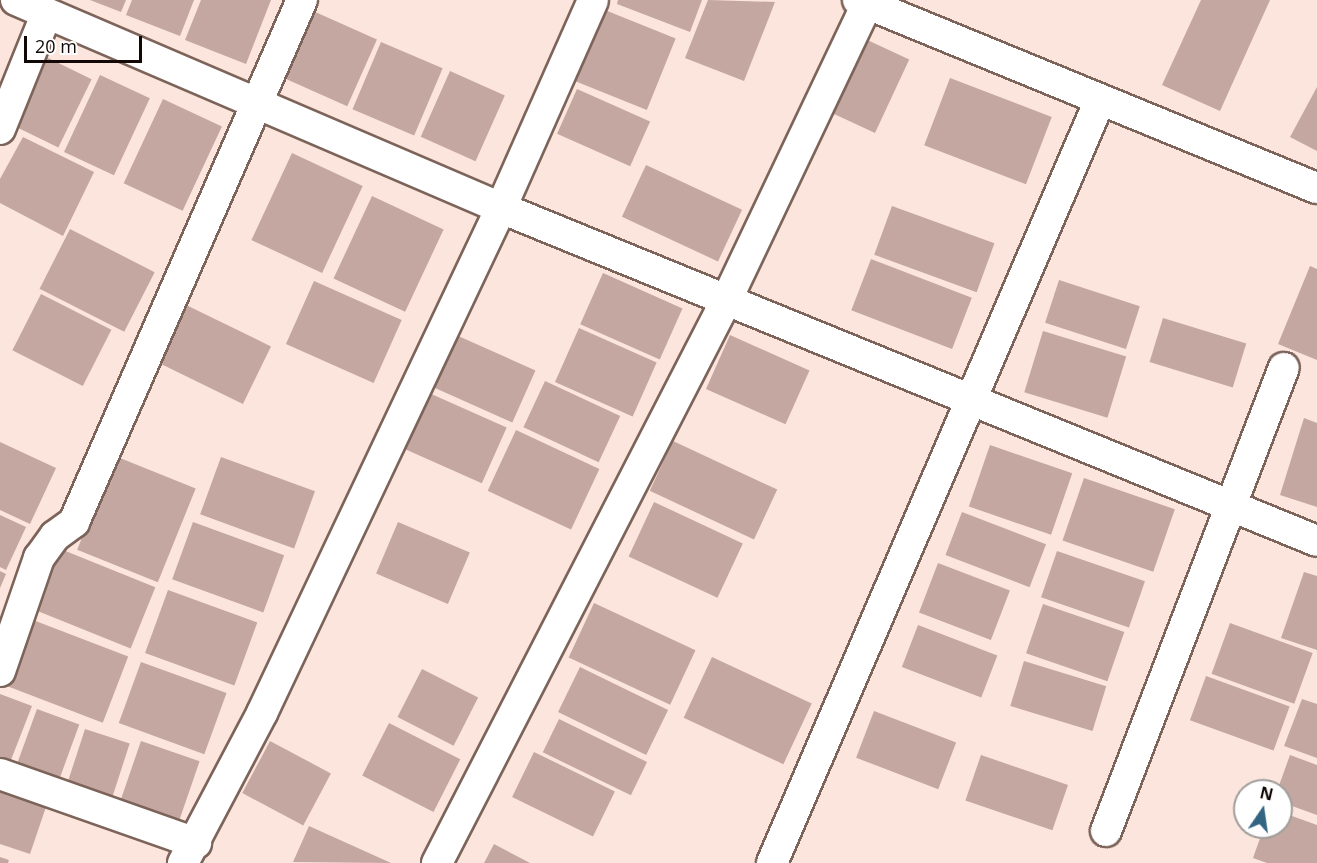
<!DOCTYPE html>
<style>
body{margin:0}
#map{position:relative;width:1317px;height:863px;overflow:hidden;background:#fce5dc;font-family:"Open Sans",sans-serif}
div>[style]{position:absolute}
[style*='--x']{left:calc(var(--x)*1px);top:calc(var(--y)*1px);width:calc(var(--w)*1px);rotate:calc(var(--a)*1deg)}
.building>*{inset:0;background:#c3a7a0;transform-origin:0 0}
.roads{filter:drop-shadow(2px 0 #7c645a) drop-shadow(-2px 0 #7c645a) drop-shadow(0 2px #7c645a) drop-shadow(0 -2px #7c645a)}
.street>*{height:30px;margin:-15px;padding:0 15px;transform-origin:15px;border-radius:15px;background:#fff}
span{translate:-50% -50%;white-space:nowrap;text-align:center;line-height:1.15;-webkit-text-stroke:4.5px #fff;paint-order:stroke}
.north{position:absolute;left:1233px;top:779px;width:60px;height:60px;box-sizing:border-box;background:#fff;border:2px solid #a09d9b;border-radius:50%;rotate:13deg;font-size:16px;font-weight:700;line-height:24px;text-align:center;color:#120906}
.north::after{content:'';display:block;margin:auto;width:21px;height:27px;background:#336583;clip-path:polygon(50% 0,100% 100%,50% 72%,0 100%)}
.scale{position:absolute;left:24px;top:36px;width:118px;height:27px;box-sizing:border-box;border:3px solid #120906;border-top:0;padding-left:8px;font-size:18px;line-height:21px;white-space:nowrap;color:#120906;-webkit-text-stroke:4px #fff;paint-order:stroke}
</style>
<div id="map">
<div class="building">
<i style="clip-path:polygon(90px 0,126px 0,121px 12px)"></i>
<i style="clip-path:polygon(132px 0,194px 0,180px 36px,126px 15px)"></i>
<i style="clip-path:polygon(201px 0,271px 0,246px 64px,185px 40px)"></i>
<i style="clip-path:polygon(618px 0,702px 0,690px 32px,617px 4px)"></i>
<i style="clip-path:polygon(708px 0,775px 2px,744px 81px,685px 58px)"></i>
<i style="clip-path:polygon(1201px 0,1270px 0,1220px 111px,1162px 85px)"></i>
<i style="left:595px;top:6px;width:87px;height:77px;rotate:22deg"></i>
<i style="left:313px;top:11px;width:70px;height:73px;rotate:24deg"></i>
<i style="left:863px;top:38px;width:51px;height:81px;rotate:25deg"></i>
<i style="left:381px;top:42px;width:67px;height:73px;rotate:23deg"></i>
<i style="left:44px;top:56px;width:53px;height:76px;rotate:26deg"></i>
<i style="left:450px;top:71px;width:60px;height:72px;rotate:24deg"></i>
<i style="left:100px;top:75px;width:55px;height:85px;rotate:25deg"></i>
<i style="left:950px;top:78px;width:109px;height:72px;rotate:21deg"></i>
<i style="clip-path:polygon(1317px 87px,1317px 151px,1290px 137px)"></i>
<i style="left:577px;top:89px;width:80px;height:49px;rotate:24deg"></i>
<i style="left:163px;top:99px;width:65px;height:93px;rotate:25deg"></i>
<i style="clip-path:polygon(23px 137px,94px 172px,63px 236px,0 203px,0 179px)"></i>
<i style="left:292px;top:153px;width:78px;height:96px;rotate:25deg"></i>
<i style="left:646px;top:165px;width:106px;height:57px;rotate:25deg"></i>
<i style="left:372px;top:196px;width:79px;height:91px;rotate:25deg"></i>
<i style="left:892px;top:206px;width:109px;height:52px;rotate:20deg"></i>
<i style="left:70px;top:229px;width:95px;height:67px;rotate:27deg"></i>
<i style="left:871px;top:259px;width:108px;height:55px;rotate:21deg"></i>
<i style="clip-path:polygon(1310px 266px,1317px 269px,1317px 360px,1278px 344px)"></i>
<i style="left:603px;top:273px;width:87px;height:56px;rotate:24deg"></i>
<i style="left:1059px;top:280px;width:85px;height:45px;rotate:18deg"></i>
<i style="left:314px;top:281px;width:96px;height:69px;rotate:24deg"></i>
<i style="left:41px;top:294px;width:79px;height:63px;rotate:27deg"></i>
<i style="left:182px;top:303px;width:99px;height:64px;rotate:26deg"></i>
<i style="left:1163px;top:318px;width:87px;height:46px;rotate:17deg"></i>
<i style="left:579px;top:328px;width:85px;height:59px;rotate:24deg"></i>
<i style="left:1043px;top:331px;width:87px;height:64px;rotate:17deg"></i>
<i style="left:456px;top:335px;width:87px;height:57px;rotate:24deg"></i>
<i style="left:730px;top:335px;width:87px;height:59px;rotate:24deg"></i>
<i style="left:545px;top:381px;width:83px;height:51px;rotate:25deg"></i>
<i style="left:429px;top:393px;width:85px;height:61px;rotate:24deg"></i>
<i style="clip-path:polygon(1304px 418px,1317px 423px,1317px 507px,1280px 495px)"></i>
<i style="left:516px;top:430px;width:92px;height:67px;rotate:25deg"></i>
<i style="left:673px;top:441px;width:115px;height:55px;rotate:25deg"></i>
<i style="clip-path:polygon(0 442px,56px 468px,30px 524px,0 510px)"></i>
<i style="left:990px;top:445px;width:87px;height:65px;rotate:19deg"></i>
<i style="left:115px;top:456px;width:87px;height:101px;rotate:22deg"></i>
<i style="left:221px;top:457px;width:100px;height:61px;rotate:20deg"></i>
<i style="left:1084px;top:478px;width:96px;height:66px;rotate:19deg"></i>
<i style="left:654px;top:502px;width:98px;height:60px;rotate:25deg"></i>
<i style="left:962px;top:512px;width:90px;height:46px;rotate:21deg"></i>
<i style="clip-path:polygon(0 515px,26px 527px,6px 570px,0 567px)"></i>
<i style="left:193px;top:522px;width:97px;height:61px;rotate:20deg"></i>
<i style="left:398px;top:522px;width:78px;height:56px;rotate:23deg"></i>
<i style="left:58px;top:548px;width:105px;height:66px;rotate:22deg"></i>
<i style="left:1057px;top:551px;width:93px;height:49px;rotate:19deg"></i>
<i style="left:938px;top:563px;width:77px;height:53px;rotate:21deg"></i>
<i style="clip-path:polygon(0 571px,6px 574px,0 588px)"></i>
<i style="clip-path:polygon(1304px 572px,1317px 576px,1317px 650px,1281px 638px)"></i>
<i style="left:168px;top:590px;width:95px;height:67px;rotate:20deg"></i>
<i style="left:594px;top:603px;width:112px;height:60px;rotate:25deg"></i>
<i style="left:1043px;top:604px;width:86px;height:52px;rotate:19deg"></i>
<i style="left:33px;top:620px;width:102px;height:71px;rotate:21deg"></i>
<i style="left:1230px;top:623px;width:88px;height:54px;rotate:20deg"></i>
<i style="left:918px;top:625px;width:85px;height:45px;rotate:21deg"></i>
<i style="left:712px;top:657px;width:110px;height:67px;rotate:25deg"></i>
<i style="left:1024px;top:661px;width:86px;height:47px;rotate:17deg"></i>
<i style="left:141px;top:662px;width:91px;height:65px;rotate:20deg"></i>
<i style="left:580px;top:667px;width:98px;height:50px;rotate:26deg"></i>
<i style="left:422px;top:669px;width:63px;height:54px;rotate:27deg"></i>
<i style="left:1206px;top:676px;width:89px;height:47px;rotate:20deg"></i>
<i style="clip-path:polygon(0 694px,32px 706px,9px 765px,0 761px)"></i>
<i style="clip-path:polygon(1302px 699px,1317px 704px,1317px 758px,1284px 746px)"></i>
<i style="left:37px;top:709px;width:45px;height:62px;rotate:20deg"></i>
<i style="left:874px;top:711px;width:88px;height:50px;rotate:21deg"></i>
<i style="left:559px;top:719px;width:98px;height:37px;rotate:26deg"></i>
<i style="left:389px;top:723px;width:80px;height:59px;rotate:27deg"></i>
<i style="left:85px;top:729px;width:47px;height:59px;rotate:18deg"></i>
<i style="left:141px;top:741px;width:62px;height:63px;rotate:19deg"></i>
<i style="left:270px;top:741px;width:69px;height:59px;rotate:28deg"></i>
<i style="left:534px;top:752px;width:90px;height:50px;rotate:26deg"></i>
<i style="left:981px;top:755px;width:92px;height:48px;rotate:19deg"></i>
<i style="clip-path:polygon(1290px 755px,1317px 765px,1317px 815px,1281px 802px,1281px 791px,1277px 791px)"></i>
<i style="clip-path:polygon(0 785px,48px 801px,30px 854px,0 844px)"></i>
<i style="clip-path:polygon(1281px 812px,1317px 825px,1317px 863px,1267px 863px,1253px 858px,1264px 827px,1281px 827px)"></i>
<i style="clip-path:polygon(309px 826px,391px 863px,293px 862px)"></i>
<i style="clip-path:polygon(494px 844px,530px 863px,484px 863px)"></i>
<i style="clip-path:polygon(0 857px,9px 860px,8px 863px,0 863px)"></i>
</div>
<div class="roads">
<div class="street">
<i style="--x:16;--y:0;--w:528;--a:23.21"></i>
<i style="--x:501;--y:208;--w:881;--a:22.2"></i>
<i style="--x:858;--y:0;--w:496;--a:22.3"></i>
<i style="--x:0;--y:129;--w:123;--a:-68"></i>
<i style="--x:0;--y:671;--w:120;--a:-71"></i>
<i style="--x:39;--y:558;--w:27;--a:-54"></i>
<i style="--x:55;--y:536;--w:24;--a:-36"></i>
<i style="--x:74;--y:522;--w:570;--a:-66.41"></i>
<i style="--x:0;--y:774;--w:208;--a:19.4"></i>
<i style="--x:1106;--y:831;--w:496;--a:-69"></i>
<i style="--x:183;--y:863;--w:170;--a:-62.2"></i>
<i style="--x:262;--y:713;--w:559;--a:-64.67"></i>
<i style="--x:501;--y:208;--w:227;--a:-66.1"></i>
<i style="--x:437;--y:863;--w:632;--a:-62.79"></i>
<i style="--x:726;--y:301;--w:329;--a:-64.6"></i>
<i style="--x:772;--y:863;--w:831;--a:-66.74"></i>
</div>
</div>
<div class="north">N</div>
<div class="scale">20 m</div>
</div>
